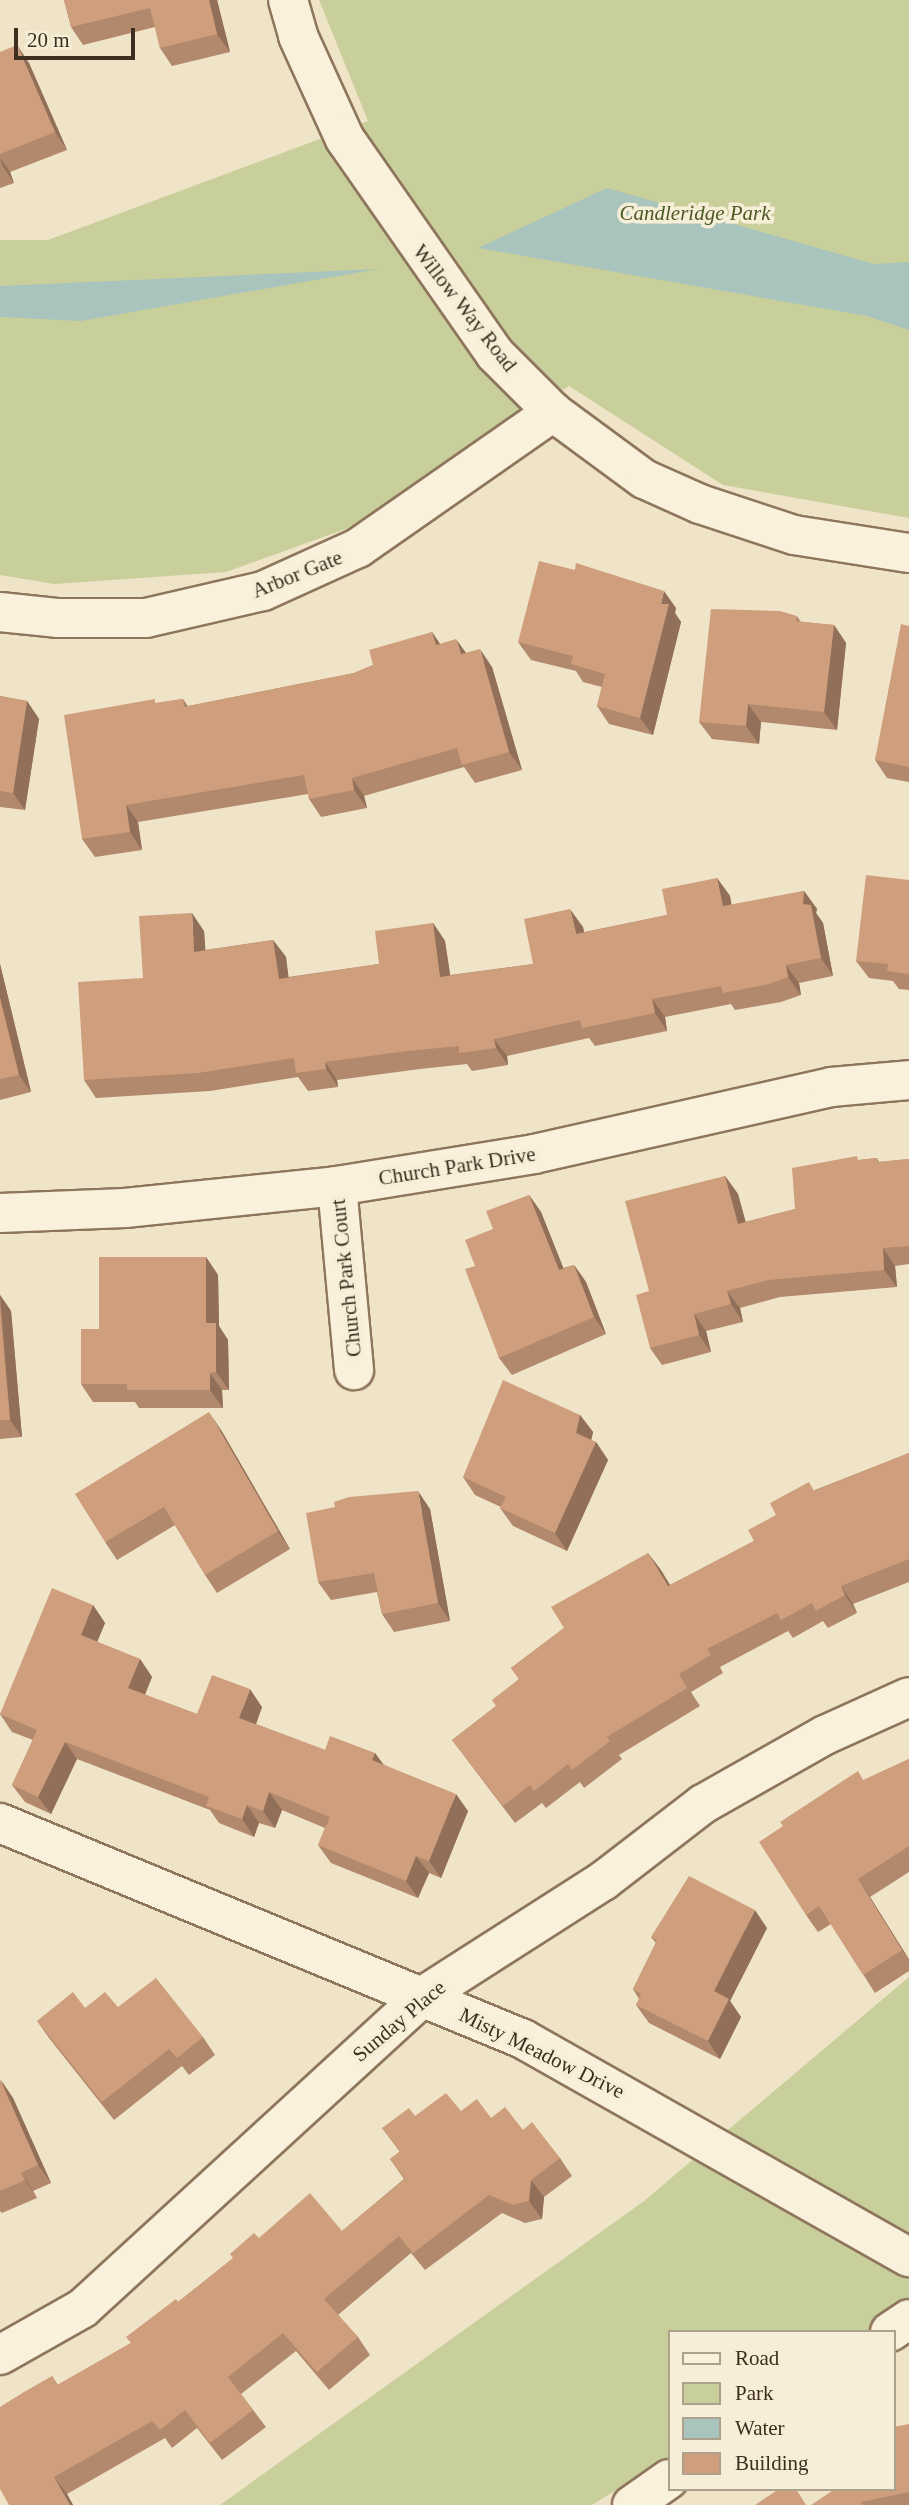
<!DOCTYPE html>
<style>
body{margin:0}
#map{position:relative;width:909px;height:2505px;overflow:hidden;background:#f0e4c8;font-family:Georgia,serif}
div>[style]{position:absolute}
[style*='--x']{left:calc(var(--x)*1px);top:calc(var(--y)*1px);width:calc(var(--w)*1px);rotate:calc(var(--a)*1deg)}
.green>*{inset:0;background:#c9cf9b}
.water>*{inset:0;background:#a9c4bc}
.roads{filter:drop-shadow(2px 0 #8d765c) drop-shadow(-2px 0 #8d765c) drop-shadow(0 2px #8d765c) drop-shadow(0 -2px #8d765c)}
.minor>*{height:38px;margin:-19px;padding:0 19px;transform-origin:19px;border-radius:19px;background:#faf1dc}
.wall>*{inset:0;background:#b2896c}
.shaded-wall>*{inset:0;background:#916f58}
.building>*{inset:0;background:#cf9f7d}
span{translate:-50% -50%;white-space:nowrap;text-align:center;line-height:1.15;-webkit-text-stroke:7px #f7eed8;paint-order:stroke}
.park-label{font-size:21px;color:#4d5a26;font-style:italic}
.street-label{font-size:21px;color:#3d2e20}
.legend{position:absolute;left:668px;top:2330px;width:228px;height:161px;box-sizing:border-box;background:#f7eed8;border:2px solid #ada18e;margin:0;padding:9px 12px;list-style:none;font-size:21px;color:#3d2e20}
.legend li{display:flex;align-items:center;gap:14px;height:35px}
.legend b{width:35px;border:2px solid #ada18e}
.scale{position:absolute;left:14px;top:28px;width:121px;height:32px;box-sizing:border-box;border:4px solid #3d2e20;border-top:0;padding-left:9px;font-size:21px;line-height:24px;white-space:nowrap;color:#3d2e20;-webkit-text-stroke:5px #f7eed8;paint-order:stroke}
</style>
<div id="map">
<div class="green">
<i style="clip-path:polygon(319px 0,909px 0,909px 518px,723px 485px,569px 386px,362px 523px,226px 572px,54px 584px,0 575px,0 240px,48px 240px,368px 121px)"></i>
<i style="clip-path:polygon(909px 1977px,909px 2309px,872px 2332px,669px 2332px,669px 2457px,592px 2505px,220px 2505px,644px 2201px)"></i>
</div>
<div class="water">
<i style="clip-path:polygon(607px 188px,874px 264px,909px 262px,909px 330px,867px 316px,478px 248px)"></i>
<i style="clip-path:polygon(378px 269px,81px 321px,0 317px,0 286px)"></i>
</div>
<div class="roads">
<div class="minor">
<i style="--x:288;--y:0;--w:37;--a:74"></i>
<i style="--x:298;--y:36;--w:113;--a:65.5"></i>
<i style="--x:345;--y:139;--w:262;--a:55.1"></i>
<i style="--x:495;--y:354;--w:82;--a:45"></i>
<i style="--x:553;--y:412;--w:113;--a:36.4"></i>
<i style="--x:644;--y:479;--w:61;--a:24.1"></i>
<i style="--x:700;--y:504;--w:99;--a:18.3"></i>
<i style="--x:794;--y:535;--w:116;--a:8.9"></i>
<i style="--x:0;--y:612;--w:57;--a:6"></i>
<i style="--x:57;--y:618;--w:89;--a:0"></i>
<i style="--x:146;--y:618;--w:120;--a:-13"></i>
<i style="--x:263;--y:591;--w:104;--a:-24.4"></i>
<i style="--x:358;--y:548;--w:238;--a:-34.9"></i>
<i style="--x:337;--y:1186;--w:185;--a:84.7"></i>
<i style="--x:0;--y:1213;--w:125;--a:-2.3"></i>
<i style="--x:125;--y:1208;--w:213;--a:-5.9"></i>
<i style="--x:337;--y:1186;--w:200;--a:-9.2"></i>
<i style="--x:534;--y:1154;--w:304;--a:-12.7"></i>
<i style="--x:831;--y:1087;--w:78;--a:-5.1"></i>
<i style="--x:0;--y:1823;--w:566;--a:22.44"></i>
<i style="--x:523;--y:2039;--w:443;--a:29.5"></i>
<i style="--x:890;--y:2332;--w:23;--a:-34"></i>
<i style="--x:0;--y:2355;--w:95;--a:-29.5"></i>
<i style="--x:83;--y:2308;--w:461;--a:-42.5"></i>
<i style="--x:423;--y:1996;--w:214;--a:-32.6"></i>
<i style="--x:603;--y:1881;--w:126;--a:-37.6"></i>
<i style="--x:703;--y:1804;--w:140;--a:-29.5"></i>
<i style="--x:825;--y:1735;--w:92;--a:-24.3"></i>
<i style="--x:632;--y:2505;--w:45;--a:-35.1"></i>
</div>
</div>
<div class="wall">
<i style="clip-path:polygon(64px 0,217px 0,230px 52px,172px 66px,160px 48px,155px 27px,83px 45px,71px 27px)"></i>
<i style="clip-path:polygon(0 52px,29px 63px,67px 150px,10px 172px,14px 183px,0 188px)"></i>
<i style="clip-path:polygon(676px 608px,675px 613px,681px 622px,653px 735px,609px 724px,597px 706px,602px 687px,583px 682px,576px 671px,531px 660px,518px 642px)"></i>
<i style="clip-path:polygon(797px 616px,801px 622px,834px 625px,846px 643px,837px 730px,761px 722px,759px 744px,712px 739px,699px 722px)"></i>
<i style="clip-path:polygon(909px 626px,909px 782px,887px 778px,875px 760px)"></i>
<i style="clip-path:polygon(432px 632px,440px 644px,466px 653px,492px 667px,522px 770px,475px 783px,464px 767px,364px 796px,367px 808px,321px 817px,309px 799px,308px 794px,138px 822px,142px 850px,95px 857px,82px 839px,157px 703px,183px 699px,188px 706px,354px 673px,373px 665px)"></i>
<i style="clip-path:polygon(0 696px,27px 701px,39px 719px,25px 810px,0 807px)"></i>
<i style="clip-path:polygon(717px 878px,730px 896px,731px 905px,804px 891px,817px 909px,816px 913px,823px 923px,833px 976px,799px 983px,801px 995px,781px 1002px,735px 1010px,731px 1004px,665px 1017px,667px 1031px,595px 1046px,589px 1038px,507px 1056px,508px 1065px,472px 1071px,467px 1064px,420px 1069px,337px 1080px,338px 1087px,308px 1091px,298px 1077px,210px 1091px,96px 1098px,84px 1080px,143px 978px,204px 931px,205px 950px,273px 940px,286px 957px,288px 977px,379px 964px,433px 923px,445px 941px,450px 975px,533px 964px,583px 927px,584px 932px,667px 915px)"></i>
<i style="clip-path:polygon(909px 880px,909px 990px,899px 989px,893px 981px,869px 978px,856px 961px)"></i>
<i style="clip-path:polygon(0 964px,31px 1092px,0 1100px)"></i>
<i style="clip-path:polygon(877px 1158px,879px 1162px,909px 1159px,909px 1264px,895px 1266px,897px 1287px,780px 1297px,740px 1308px,743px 1322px,706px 1331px,711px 1352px,662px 1365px,650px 1348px,649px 1291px,725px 1176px,738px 1194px,745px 1222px,795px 1209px,859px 1160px)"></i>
<i style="clip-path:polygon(529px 1195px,541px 1212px,563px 1268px,574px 1265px,586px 1282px,606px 1334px,512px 1375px,499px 1358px,475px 1266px,493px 1229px)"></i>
<i style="clip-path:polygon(206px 1257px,218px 1275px,219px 1326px,228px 1340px,229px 1390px,222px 1390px,223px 1408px,139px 1408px,135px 1402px,93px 1402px,81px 1384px,99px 1329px)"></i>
<i style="clip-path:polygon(0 1295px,11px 1311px,22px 1437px,0 1439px)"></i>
<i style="clip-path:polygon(580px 1415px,593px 1432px,591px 1440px,596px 1442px,608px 1460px,567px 1551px,513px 1526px,500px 1508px,501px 1507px,475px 1495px,463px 1477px)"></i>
<i style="clip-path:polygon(221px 1430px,290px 1549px,217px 1593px,205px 1575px,175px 1525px,117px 1560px,105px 1542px)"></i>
<i style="clip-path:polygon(909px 1453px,909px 1582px,853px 1604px,857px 1613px,828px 1628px,823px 1621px,793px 1638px,788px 1631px,720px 1667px,723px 1673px,691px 1692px,700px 1706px,619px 1755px,622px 1759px,584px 1788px,580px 1782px,546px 1808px,542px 1803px,515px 1823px,452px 1740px,496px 1706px,519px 1679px,511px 1668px,564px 1628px,648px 1553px,670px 1585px,754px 1541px,776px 1515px,815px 1490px)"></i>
<i style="clip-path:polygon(430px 1509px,450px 1621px,394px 1632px,382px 1614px,377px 1592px,331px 1600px,318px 1582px)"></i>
<i style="clip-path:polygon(93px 1605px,105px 1623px,97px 1642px,140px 1659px,152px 1677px,145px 1695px,197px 1714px,262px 1707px,256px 1724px,325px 1750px,375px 1753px,383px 1764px,468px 1811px,441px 1878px,429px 1873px,418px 1898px,331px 1863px,318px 1845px,325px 1828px,282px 1810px,275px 1828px,259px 1823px,254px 1837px,219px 1823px,210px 1810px,77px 1759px,51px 1814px,25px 1802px,12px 1785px,33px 1740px,12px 1732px,0 1714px)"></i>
<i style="clip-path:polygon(909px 1759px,909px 1872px,870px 1897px,909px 1959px,909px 1971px,875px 1993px,831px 1924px,818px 1932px,806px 1915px,864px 1780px)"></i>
<i style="clip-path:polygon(767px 1928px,730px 2001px,741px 2017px,720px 2059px,649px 2023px,636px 2005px,639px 1999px,633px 1989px,656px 1943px,651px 1937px)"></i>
<i style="clip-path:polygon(118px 2007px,203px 2037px,215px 2055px,189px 2075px,182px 2066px,114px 2120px,49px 2038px,37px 2021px,85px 2008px)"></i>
<i style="clip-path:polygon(0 2080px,13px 2098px,51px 2183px,33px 2191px,37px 2198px,2px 2213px,0 2211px)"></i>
<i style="clip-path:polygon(461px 2111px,491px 2118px,523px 2130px,560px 2158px,572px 2176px,544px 2197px,542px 2219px,525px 2223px,502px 2213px,425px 2270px,411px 2253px,338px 2315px,358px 2337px,370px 2355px,329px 2390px,296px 2351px,241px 2394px,266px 2427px,222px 2460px,197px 2428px,172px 2448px,165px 2438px,67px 2494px,73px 2505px,9px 2505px,52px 2376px,58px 2385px,131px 2343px,178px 2302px,259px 2238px,342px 2231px,404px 2179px,390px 2159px,400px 2152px,382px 2128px,415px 2116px)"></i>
<i style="clip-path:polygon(909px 2424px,909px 2505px,811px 2505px,893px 2489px)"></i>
</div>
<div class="shaded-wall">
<i style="clip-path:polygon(209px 0,217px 0,230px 52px,217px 34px)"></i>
<i style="clip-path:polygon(17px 45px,29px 63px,67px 150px,55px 132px)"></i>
<i style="clip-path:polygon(0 158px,10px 172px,14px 183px,2px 165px)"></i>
<i style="clip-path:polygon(664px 591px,676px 608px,675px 613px,681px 622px,653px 735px,640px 718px,661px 604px)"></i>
<i style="clip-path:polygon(834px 625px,846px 643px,837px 730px,824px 712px)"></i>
<i style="clip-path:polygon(432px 632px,444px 650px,436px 645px)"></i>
<i style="clip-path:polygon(456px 639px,469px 657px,461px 654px)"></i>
<i style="clip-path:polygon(480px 649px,492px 667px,522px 770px,509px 752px)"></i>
<i style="clip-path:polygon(27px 701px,39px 719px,25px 810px,13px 793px)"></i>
<i style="clip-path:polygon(748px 704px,761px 722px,759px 744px,746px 726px)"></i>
<i style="clip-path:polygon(352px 778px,364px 796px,367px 808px,354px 790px)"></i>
<i style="clip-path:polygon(126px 805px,138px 822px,142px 850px,130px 832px)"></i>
<i style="clip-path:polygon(717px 878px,730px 896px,735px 924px,723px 906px)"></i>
<i style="clip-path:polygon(804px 891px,817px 909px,816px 913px,823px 923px,833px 976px,821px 958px,803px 904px)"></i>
<i style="clip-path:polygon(570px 909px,583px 927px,588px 952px,576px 934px)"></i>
<i style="clip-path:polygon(192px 913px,204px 931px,207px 970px,194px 952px)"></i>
<i style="clip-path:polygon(433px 923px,445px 941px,453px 994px,440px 977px)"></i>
<i style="clip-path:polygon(273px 940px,286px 957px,291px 996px,279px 979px)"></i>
<i style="clip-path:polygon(0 964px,31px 1092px,19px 1075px,0 998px)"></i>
<i style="clip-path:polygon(786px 965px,799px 983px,801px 995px,788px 977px)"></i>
<i style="clip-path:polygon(652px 999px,665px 1017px,667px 1031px,655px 1013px)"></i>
<i style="clip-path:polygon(494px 1039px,507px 1056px,508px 1065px,496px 1048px)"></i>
<i style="clip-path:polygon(325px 1062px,337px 1080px,338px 1087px,326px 1069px)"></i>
<i style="clip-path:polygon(725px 1176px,738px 1194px,751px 1241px,738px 1224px)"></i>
<i style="clip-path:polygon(529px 1195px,541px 1212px,571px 1287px,559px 1270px)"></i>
<i style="clip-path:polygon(883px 1248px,895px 1266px,897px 1287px,884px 1270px)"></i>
<i style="clip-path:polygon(206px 1257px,218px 1275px,219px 1326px,228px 1340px,229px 1390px,216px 1372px,206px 1323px)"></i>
<i style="clip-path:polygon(574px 1265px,586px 1282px,606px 1334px,594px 1317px)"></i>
<i style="clip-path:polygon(727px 1291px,740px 1308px,743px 1322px,731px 1304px)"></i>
<i style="clip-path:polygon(0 1295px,11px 1311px,22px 1437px,10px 1420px)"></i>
<i style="clip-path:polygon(694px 1314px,706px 1331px,711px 1352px,699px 1335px)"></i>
<i style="clip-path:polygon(210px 1373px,222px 1390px,223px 1408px,210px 1390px)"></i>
<i style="clip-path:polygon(209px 1412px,221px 1430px,290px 1549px,278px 1531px)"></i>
<i style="clip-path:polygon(580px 1415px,593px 1432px,589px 1451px,576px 1433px)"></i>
<i style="clip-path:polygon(596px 1442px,608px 1460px,567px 1551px,555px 1533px)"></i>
<i style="clip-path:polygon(418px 1491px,430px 1509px,450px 1621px,438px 1603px)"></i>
<i style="clip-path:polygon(648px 1553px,661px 1570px,681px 1603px,668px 1586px)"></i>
<i style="clip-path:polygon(841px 1586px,853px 1604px,857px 1613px,845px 1595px)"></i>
<i style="clip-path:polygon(93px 1605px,105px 1623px,93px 1652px,81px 1635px)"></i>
<i style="clip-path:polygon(140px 1659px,152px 1677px,140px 1706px,128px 1688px)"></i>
<i style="clip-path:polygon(250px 1689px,262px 1707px,252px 1735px,239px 1718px)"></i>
<i style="clip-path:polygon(65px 1742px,77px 1759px,51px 1814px,38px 1797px)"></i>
<i style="clip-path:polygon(375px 1753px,388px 1771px,372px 1760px)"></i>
<i style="clip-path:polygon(269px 1792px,282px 1810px,275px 1828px,263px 1811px)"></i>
<i style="clip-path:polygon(456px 1794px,468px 1811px,441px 1878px,429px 1861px)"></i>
<i style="clip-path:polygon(247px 1805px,259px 1823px,254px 1837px,242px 1819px)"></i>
<i style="clip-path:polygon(416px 1856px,429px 1873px,418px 1898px,406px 1881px)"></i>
<i style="clip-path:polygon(858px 1879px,870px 1897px,909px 1960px,902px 1950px)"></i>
<i style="clip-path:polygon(755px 1910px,767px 1928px,730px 2001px,741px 2017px,720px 2059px,708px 2041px,714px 1991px)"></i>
<i style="clip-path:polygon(1px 2080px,13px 2098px,51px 2183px,38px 2165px)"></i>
<i style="clip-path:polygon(21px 2173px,33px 2191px,37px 2198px,25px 2180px)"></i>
<i style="clip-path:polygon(531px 2180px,544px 2197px,542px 2219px,529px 2201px)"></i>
<i style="clip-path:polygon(54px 2477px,67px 2494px,73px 2505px,70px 2505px)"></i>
</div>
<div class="building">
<i style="clip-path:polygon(64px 0,209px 0,217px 34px,160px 48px,150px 8px,71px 27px)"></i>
<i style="clip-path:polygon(17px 45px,55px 132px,0 154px,0 52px)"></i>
<i style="clip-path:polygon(539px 561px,575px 570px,576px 563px,664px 591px,661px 604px,669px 604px,640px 718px,597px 706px,605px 674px,571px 664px,573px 656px,518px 642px)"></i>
<i style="clip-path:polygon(711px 609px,780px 611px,797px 616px,796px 621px,834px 625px,824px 712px,748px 704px,746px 726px,699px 722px)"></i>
<i style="clip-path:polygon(901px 624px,909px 626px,909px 767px,875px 760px)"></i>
<i style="clip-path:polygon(432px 632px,436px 645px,456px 639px,461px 654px,480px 649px,509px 752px,462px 765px,457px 748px,352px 778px,354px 790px,309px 799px,304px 775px,126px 805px,130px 832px,82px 839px,64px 715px,155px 699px,155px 703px,183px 699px,184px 707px,354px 673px,373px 665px,369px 650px)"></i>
<i style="clip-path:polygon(0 696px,27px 701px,13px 793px,0 791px)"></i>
<i style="clip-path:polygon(866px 875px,909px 880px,909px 974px,887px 971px,888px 964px,856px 961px)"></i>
<i style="clip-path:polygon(717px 878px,723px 906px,804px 891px,803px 904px,811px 905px,821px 958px,786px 965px,788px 977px,769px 984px,723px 993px,721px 986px,652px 999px,655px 1013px,582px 1028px,580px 1020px,494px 1039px,496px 1048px,459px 1053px,459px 1046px,407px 1051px,325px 1062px,326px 1069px,296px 1073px,294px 1058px,198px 1073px,84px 1080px,78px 982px,143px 978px,139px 916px,192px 913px,194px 952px,273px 940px,279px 979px,379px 964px,375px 931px,433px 923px,440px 977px,533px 964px,524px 919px,570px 909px,576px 934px,667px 915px,662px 889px)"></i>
<i style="clip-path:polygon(0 998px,19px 1075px,0 1079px)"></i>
<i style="clip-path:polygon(857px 1156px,858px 1160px,877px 1158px,877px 1162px,909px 1159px,909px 1246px,883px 1248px,884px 1270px,768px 1280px,727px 1291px,731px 1304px,694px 1314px,699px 1335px,650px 1348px,636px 1295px,649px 1291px,625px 1201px,725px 1176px,738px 1224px,795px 1209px,792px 1168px)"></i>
<i style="clip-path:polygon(529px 1195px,559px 1270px,574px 1265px,594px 1317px,499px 1358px,465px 1269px,475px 1266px,465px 1240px,493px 1229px,486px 1211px)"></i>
<i style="clip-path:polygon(99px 1257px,206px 1257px,206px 1323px,216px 1323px,216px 1372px,210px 1373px,210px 1390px,127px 1390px,127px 1384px,81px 1384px,81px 1329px,99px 1329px)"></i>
<i style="clip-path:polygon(0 1306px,10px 1420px,0 1420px)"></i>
<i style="clip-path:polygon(503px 1380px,580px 1415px,576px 1433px,596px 1442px,555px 1533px,500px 1508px,506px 1497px,463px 1477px)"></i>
<i style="clip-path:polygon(209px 1412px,278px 1531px,205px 1575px,164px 1507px,105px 1542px,75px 1494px)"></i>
<i style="clip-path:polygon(909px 1453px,909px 1559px,841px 1586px,845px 1595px,816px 1611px,812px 1603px,781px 1620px,777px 1613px,707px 1649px,711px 1655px,679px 1674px,687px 1688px,607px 1737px,610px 1741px,572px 1770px,568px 1764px,534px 1791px,530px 1785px,503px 1806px,452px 1740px,496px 1706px,492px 1700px,519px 1679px,511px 1668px,564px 1628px,551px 1607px,648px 1553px,668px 1586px,754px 1541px,748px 1530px,776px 1515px,770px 1503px,809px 1482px,814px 1491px)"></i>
<i style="clip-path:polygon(418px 1491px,438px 1603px,382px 1614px,374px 1573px,318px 1582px,306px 1513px,335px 1507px,334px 1502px,349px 1497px)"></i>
<i style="clip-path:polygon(52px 1588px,93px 1605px,81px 1635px,140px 1659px,128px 1688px,197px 1714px,212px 1675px,250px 1689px,239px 1718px,325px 1750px,330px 1736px,375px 1753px,372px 1760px,456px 1794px,429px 1861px,416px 1856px,406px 1881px,318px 1845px,330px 1817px,269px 1792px,263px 1811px,247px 1805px,242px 1819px,206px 1806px,209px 1797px,65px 1742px,38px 1797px,12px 1785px,37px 1730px,0 1714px)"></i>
<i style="clip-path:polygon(909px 1759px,909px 1846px,858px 1879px,902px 1950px,863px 1975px,819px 1906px,806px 1915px,759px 1842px,783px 1826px,780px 1822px,858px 1771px,863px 1780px)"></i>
<i style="clip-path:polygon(689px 1876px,755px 1910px,714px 1991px,729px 1999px,708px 2041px,636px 2005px,641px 1994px,633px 1989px,657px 1940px,651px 1937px)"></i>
<i style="clip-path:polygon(156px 1978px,203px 2037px,177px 2058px,169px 2049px,102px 2102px,37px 2021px,73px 1992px,85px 2008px,105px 1992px,118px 2007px)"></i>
<i style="clip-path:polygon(0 2080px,38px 2165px,21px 2173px,25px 2180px,0 2191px)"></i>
<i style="clip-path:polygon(446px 2093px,461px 2111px,477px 2099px,491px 2118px,505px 2107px,523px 2130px,532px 2122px,560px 2158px,531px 2180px,529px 2201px,513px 2205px,489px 2195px,413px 2253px,399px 2236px,324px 2299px,358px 2337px,317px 2372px,283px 2333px,228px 2377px,253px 2410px,210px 2443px,185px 2410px,160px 2430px,152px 2421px,54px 2477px,70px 2505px,9px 2505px,0 2489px,0 2407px,24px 2392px,52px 2376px,57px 2385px,131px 2343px,126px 2337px,176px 2299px,178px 2302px,233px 2258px,230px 2254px,254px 2233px,259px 2238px,310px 2193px,342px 2231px,405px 2179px,390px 2159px,400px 2151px,382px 2128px,409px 2108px,415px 2116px)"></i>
<i style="clip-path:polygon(909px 2424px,909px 2492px,861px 2502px,863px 2505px,811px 2505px,835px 2489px,893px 2489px,893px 2427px)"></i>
<i style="clip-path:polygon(779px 2489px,796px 2489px,806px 2505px,755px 2505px)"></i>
</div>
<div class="park-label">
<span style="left:695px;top:213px">Candleridge Park</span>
</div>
<div class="street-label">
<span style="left:465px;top:308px;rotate:52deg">Willow Way Road</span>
<span style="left:297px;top:574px;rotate:-22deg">Arbor Gate</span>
<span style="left:457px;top:1166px;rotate:-9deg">Church Park Drive</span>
<span style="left:346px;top:1278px;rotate:-96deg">Church Park Court</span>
<span style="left:399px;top:2021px;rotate:-40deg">Sunday Place</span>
<span style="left:542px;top:2053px;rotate:26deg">Misty Meadow Drive</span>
</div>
<ul class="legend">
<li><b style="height:9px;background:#faf1dc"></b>Road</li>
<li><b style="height:19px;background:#c9cf9b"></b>Park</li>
<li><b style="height:19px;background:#a9c4bc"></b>Water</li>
<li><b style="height:19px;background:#cf9f7d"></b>Building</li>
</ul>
<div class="scale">20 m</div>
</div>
